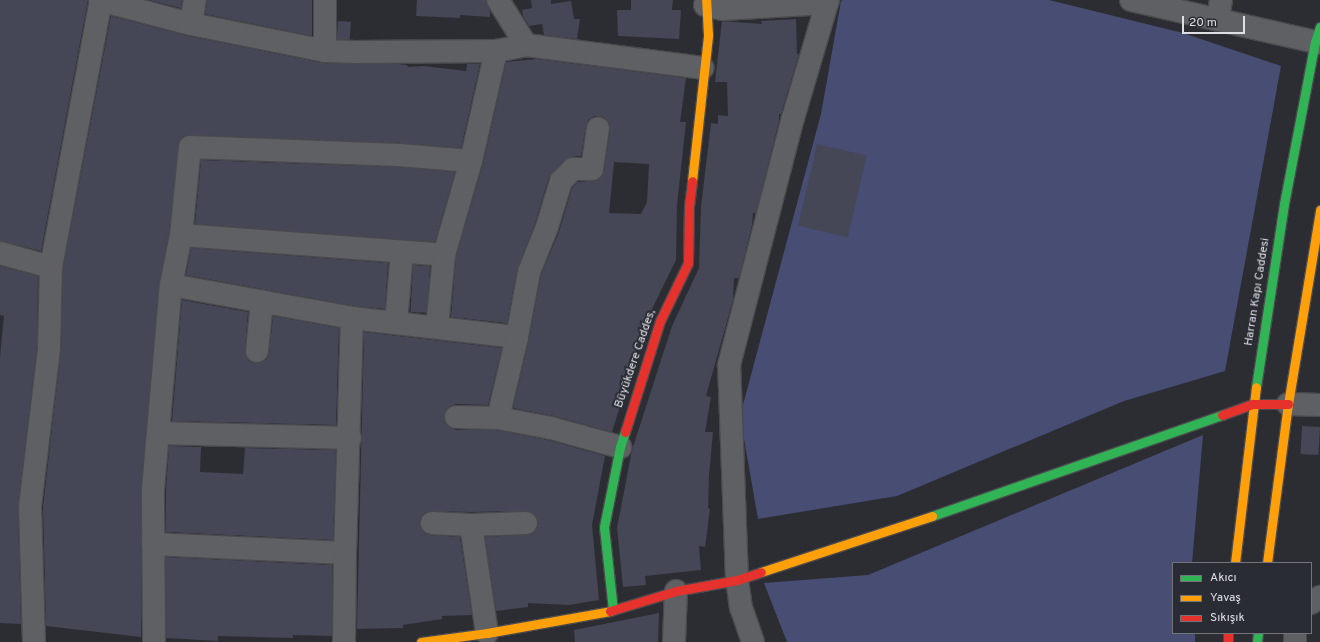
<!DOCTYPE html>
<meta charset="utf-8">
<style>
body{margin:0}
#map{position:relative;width:1320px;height:642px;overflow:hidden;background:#2c2d32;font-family:Overpass,sans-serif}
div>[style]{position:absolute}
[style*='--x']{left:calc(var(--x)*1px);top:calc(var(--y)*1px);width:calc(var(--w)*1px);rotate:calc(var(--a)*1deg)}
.green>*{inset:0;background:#484d74}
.building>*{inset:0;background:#454656;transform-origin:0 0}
.roads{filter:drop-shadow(1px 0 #4a4a4e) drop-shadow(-1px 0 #4a4a4e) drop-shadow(0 1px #4a4a4e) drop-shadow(0 -1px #4a4a4e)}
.street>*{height:22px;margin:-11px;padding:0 11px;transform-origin:11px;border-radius:11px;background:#5f6063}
.fast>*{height:9px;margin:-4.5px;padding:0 4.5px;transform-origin:4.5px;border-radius:4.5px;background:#30b455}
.slow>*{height:9px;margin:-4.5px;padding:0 4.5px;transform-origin:4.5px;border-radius:4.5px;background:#ff9f0a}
.jam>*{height:9px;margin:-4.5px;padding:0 4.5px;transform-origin:4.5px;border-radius:4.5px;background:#e5322d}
span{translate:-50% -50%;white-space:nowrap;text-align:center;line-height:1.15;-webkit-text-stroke:4px #2a2c34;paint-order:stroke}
.street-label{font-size:12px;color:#dfe0e5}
.legend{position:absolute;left:1172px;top:562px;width:140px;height:72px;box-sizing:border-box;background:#2a2c34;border:1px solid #72747b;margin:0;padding:5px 7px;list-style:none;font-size:12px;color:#dfe0e5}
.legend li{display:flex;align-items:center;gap:8px;height:20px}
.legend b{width:20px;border:1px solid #72747b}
.scale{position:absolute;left:1182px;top:16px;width:63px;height:18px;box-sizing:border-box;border:2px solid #dfe0e5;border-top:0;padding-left:5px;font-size:12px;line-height:14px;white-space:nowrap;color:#dfe0e5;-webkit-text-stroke:3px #2a2c34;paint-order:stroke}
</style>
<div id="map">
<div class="green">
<i style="clip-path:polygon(843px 0,1049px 0,1183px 33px,1281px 66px,1225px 371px,1124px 401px,897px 496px,758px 519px,740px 416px,821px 114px,841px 1px)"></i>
<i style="clip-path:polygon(1203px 435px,1192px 563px,1173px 563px,1173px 633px,1195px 633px,1195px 642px,787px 642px,764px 583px,868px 575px)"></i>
</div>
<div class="building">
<i style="clip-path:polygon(0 0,88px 0,41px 251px,0 241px)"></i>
<i style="clip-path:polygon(149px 0,182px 0,181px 8px)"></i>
<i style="clip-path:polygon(207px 0,312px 0,312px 36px,205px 14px)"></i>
<i style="clip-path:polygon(417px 0,486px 0,490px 11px,490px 17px,460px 15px,460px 18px,416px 16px)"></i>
<i style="clip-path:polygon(531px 0,551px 0,551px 4px,571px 1px,574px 19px,580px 19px,577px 39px,544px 35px,542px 24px,529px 26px,523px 16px,522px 10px,532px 8px)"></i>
<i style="clip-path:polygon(631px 0,673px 0,672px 10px,681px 10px,679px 39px,618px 36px,617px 10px,631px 10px)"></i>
<i style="clip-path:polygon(111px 16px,188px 36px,323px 63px,399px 64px,407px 65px,408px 67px,423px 66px,466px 71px,467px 64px,480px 64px,461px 148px,400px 143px,190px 135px,184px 136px,180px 140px,169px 233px,159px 284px,141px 488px,141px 637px,46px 626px,43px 507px,61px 349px,63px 268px)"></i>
<i style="clip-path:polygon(796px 19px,797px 54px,799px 54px,781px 114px,779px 114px,779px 121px,756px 213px,753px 213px,752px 225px,739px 278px,734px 278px,733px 300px,706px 396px,711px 397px,705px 432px,713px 432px,709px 475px,708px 508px,710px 509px,705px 547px,699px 546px,701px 570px,645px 576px,646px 585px,623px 587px,617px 528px,632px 450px,672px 326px,699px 268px,701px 207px,711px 123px,718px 124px,718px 115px,728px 116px,727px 82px,715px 82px,722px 21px,762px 24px,761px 21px)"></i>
<i style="left:338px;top:21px;width:13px;height:18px;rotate:4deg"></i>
<i style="clip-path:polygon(evenodd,537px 59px,686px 78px,680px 122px,686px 122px,677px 205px,676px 260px,648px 317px,612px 432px,554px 416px,513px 408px,529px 339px,541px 275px,559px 232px,572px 188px,578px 182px,597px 180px,604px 171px,610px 130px,609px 123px,605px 118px,600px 116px,594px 116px,588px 120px,586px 126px,581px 156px,572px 157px,565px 160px,549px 177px,535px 223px,517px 270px,507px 323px,451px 317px,456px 257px,483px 164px,506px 62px,537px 59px,614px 162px,649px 164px,647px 202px,641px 214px,609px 213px,614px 162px)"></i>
<i style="left:817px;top:144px;width:51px;height:84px;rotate:13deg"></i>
<i style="clip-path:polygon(201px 160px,398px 167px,455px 172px,435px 242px,195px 224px)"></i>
<i style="clip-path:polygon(191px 248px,388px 263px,385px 309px,354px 306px,186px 275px)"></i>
<i style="left:413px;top:265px;width:17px;height:47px;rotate:3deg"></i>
<i style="clip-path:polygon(0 266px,38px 276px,37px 347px,18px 505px,21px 624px,0 623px,0 357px,4px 316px,0 315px)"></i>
<i style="clip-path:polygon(182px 300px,248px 312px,245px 350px,246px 356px,249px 361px,255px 363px,262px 362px,267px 359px,269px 353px,273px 316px,339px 328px,336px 425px,172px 421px)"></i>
<i style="clip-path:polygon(364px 332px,502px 348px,488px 405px,456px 404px,450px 406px,446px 410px,444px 416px,445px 423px,449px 427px,456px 430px,497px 430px,548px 440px,605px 456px,592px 525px,599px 600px,569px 605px,528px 603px,528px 607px,496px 611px,485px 537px,532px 534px,537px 528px,538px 522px,536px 516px,531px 512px,526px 511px,471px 512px,432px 511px,426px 512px,422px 516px,420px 522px,421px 528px,425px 533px,431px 535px,460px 537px,472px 615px,442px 616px,442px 619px,403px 625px,403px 628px,357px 629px)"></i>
<i style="left:1302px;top:426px;width:18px;height:28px;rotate:3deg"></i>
<i style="clip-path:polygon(169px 446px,201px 447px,200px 472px,243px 474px,245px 448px,336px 450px,333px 540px,166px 532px,166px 490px)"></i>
<i style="clip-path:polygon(166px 557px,332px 565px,332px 636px,293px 635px,293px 638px,218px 636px,218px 641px,166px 638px)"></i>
<i style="clip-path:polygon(659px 613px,658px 642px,575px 642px,574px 630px)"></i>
</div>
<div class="roads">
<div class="street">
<i style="--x:100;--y:0;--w:94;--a:14.8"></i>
<i style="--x:191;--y:24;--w:137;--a:11.4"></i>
<i style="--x:325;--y:51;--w:30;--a:2"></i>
<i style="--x:355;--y:52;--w:141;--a:-0.4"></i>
<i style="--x:496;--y:51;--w:31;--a:-11"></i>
<i style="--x:526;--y:45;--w:178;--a:7.4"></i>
<i style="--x:498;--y:0;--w:53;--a:58.1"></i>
<i style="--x:1131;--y:0;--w:194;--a:12.8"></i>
<i style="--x:705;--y:5;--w:18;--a:13"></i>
<i style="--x:723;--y:9;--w:104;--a:-3.3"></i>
<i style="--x:1218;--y:19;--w:19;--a:-81"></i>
<i style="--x:191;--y:24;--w:24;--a:-81"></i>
<i style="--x:325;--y:51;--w:51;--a:-90"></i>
<i style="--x:181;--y:235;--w:264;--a:4.3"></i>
<i style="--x:0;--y:253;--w:53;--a:15.4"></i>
<i style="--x:171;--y:285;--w:184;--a:10.3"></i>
<i style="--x:352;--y:318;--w:166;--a:6.6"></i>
<i style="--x:396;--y:323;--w:71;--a:-85.2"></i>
<i style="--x:437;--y:327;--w:72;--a:-84.4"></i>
<i style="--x:444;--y:255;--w:98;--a:-74"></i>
<i style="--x:471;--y:161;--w:113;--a:-77.2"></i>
<i style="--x:257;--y:351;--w:50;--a:-84.3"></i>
<i style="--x:1288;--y:404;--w:32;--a:2"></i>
<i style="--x:456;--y:417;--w:42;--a:1.4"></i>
<i style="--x:498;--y:418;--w:54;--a:10.7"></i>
<i style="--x:551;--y:428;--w:72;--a:15.4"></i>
<i style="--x:498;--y:418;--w:83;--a:-76.8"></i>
<i style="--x:517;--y:337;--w:66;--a:-79.5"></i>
<i style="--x:529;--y:272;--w:48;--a:-68.2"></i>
<i style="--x:547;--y:227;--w:48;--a:-73.1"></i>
<i style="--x:561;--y:181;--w:17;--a:-45"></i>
<i style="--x:573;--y:169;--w:19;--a:0"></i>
<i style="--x:592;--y:169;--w:41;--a:-81.7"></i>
<i style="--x:159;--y:433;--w:191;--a:1.5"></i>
<i style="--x:432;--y:523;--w:39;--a:3"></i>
<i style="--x:471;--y:525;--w:55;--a:-2.1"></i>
<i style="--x:471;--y:525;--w:109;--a:81.6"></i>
<i style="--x:153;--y:544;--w:192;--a:2.7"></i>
<i style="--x:1311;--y:603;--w:11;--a:-34"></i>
<i style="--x:1295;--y:633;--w:9;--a:90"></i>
<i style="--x:34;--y:642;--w:136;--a:-91.7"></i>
<i style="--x:30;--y:506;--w:159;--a:-83.1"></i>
<i style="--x:49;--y:348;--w:81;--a:-88.6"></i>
<i style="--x:51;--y:267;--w:272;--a:-79.4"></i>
<i style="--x:154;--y:642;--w:153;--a:-90.4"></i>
<i style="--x:153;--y:489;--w:205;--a:-85"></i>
<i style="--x:171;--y:285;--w:51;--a:-78.7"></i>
<i style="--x:181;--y:235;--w:88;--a:-84.2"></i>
<i style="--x:190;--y:147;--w:209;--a:2.2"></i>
<i style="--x:399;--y:155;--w:72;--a:4.8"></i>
<i style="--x:344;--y:642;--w:89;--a:-89.4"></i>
<i style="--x:345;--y:553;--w:235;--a:-88.3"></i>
<i style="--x:674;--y:642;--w:51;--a:-87.8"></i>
<i style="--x:753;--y:642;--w:36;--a:-109"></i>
<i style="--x:741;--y:608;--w:28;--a:-98"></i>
<i style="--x:737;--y:580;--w:215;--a:-92.1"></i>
<i style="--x:729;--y:365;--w:255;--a:-75.5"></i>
<i style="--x:793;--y:118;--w:123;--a:-73.5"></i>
</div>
<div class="fast">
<i style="--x:1256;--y:387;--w:185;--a:-81.3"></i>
<i style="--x:1284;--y:204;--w:165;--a:-79.2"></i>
<i style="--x:1315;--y:42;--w:16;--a:-72"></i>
<i style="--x:932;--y:516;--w:307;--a:-19.2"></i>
<i style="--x:613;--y:610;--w:83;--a:-96.2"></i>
<i style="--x:604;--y:527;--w:82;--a:-78.7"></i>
<i style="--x:620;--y:447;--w:16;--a:-72"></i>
<i style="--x:1257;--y:642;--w:9;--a:-84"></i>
</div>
<div class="slow">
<i style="--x:692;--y:181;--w:147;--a:-83.7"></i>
<i style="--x:708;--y:35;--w:35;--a:-93"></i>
<i style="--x:1235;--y:563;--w:177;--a:-83.2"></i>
<i style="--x:1267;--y:563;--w:160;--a:-82.5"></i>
<i style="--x:1288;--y:404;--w:197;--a:-80.6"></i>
<i style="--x:761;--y:572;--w:180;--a:-18.1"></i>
<i style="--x:421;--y:642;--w:67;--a:-7.8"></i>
<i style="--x:487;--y:633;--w:125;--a:-10.1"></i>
</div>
<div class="jam">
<i style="--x:1222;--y:415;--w:33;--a:-20"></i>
<i style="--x:1253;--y:404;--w:35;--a:0"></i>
<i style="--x:625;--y:432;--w:116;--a:-72.5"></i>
<i style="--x:660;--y:321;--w:64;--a:-64.2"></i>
<i style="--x:688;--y:263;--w:57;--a:-89"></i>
<i style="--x:689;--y:206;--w:25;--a:-83"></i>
<i style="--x:610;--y:611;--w:69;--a:-16.9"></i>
<i style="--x:676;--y:591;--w:62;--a:-10.2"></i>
<i style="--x:737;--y:580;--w:25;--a:-18"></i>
<i style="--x:1228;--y:633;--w:9;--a:90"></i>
</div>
</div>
<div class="street-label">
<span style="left:1258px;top:292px;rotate:-81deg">Harran Kapı Caddesi</span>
<span style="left:636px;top:359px;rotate:-71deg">Büyükdere Caddes,</span>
</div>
<ul class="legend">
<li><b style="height:5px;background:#30b455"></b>Akıcı</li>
<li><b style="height:5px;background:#ff9f0a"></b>Yavaş</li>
<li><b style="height:5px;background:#e5322d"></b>Sıkışık</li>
</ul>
<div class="scale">20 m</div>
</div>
